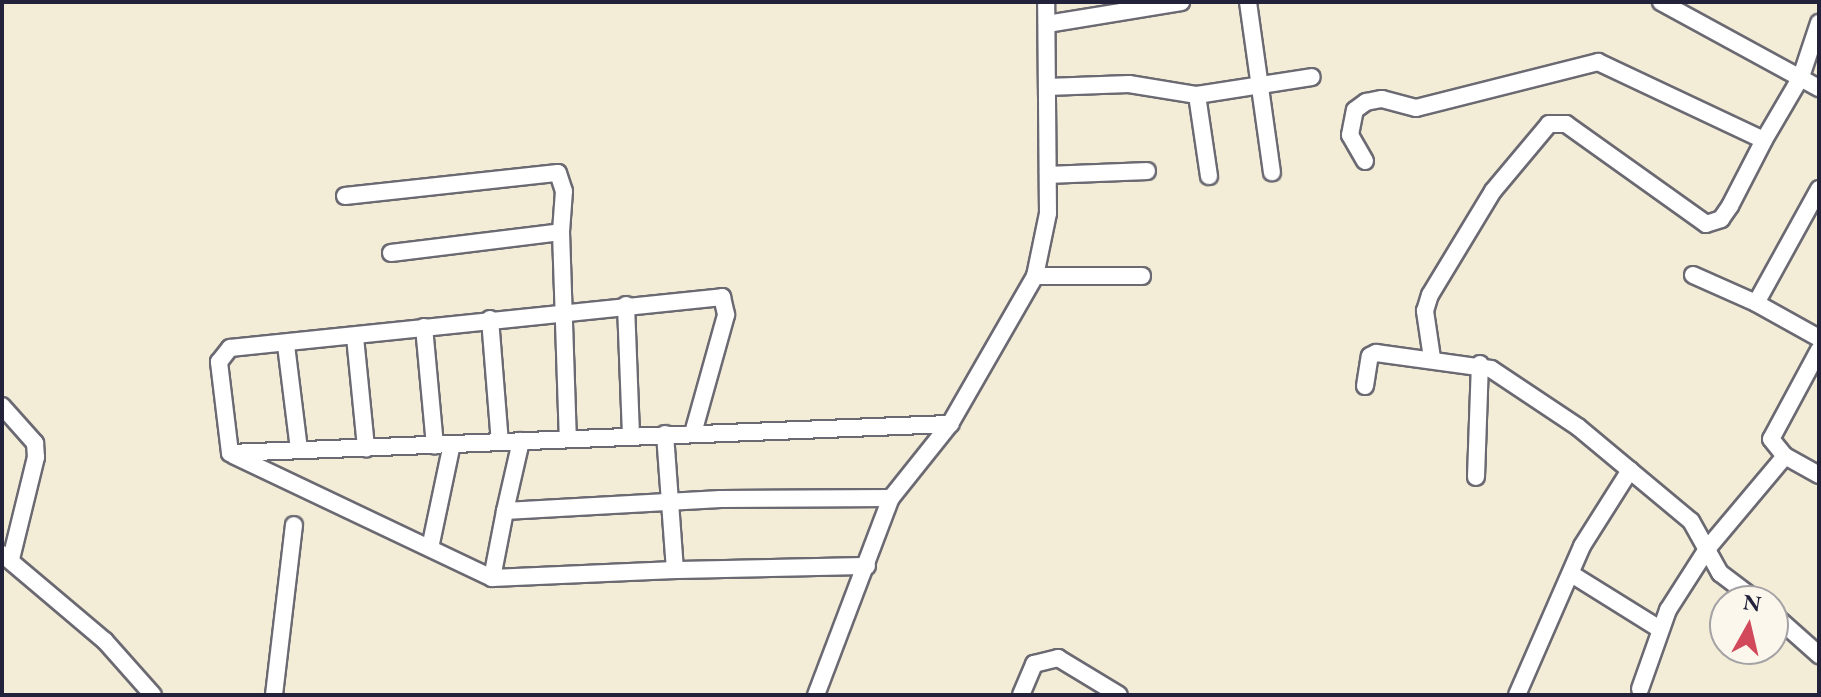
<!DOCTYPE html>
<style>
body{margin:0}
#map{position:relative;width:1821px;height:697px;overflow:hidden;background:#f3edd7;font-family:"EB Garamond",serif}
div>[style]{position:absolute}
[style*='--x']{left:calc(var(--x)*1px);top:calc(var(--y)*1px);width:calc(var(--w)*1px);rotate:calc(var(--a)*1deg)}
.roads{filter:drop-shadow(2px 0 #6b6972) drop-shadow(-2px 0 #6b6972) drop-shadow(0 2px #6b6972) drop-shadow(0 -2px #6b6972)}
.minor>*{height:16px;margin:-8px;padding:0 8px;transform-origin:8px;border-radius:8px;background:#fff}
span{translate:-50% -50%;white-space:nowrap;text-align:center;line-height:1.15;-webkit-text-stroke:7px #fbf7ec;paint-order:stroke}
.frame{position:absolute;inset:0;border:4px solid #22223b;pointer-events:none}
.north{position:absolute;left:1709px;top:585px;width:80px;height:80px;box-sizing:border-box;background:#fbf7ec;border:2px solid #a4a2a5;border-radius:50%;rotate:8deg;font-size:22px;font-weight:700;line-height:32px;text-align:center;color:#22223b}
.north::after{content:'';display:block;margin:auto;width:28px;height:36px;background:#d1495b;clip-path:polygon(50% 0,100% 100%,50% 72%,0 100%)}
</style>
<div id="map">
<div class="roads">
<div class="minor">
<i style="--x:1248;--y:2;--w:172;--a:82"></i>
<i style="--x:1661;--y:2;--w:180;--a:28.6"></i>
<i style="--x:1047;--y:24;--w:136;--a:-9.3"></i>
<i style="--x:1047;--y:87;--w:82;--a:-2.1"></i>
<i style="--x:1129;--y:84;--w:69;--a:9.2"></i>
<i style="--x:1197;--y:95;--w:116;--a:-8.9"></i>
<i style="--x:1197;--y:95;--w:82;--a:81.6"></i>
<i style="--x:1365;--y:161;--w:30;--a:-120"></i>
<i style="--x:1350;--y:135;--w:25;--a:-79"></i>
<i style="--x:1355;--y:110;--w:14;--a:-36"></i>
<i style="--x:1366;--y:102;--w:16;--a:-11"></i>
<i style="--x:1382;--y:99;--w:35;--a:15"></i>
<i style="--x:1416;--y:108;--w:188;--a:-14.2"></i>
<i style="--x:1598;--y:62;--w:183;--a:25.2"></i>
<i style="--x:1764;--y:140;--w:73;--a:-59.6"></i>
<i style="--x:1801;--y:77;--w:57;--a:-71.6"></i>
<i style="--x:1048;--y:175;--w:99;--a:-2.3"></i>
<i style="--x:1819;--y:189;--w:130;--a:118.9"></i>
<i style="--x:1756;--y:303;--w:72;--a:29.1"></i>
<i style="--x:345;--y:196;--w:214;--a:-6.2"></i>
<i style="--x:558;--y:173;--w:19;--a:72"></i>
<i style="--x:564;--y:191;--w:41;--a:94.2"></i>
<i style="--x:391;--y:253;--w:171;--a:-7"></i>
<i style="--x:561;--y:232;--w:206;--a:88.1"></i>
<i style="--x:1693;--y:275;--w:69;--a:24"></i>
<i style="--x:1035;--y:276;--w:107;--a:0"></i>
<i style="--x:626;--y:305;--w:129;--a:87.8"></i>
<i style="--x:490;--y:319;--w:123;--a:85.4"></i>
<i style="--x:424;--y:327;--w:119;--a:84.7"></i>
<i style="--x:355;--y:337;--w:112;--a:84.3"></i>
<i style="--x:286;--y:345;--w:105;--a:82.9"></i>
<i style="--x:1819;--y:350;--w:101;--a:118.3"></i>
<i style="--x:1771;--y:439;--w:22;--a:51"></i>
<i style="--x:1785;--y:456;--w:39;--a:29"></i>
<i style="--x:1432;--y:358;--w:48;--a:-98.5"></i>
<i style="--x:1425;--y:311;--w:17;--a:-73"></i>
<i style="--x:1430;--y:295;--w:122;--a:-58.8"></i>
<i style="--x:1493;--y:191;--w:87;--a:-50.1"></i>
<i style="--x:1549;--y:124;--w:17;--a:0"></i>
<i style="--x:1566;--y:124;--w:172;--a:35.5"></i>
<i style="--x:1706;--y:224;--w:16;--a:-18"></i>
<i style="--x:1721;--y:219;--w:16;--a:-55"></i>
<i style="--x:1730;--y:206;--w:74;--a:-62.7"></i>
<i style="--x:1365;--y:386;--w:30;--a:-81"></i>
<i style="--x:1370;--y:356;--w:7;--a:-27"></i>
<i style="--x:1376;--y:353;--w:116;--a:7.9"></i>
<i style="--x:1491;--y:369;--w:105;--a:33.7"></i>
<i style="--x:1578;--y:427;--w:147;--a:39.8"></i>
<i style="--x:1691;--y:521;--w:60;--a:60.9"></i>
<i style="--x:1720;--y:573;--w:46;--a:37.1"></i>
<i style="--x:2;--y:406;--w:50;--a:48.3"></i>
<i style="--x:35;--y:443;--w:14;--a:86"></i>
<i style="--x:36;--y:457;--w:105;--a:103.8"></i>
<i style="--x:665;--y:434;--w:136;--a:85.8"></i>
<i style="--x:675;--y:570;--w:192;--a:-1.2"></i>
<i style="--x:521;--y:441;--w:72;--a:102.9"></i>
<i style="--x:505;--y:511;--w:216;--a:-3.2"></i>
<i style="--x:721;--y:499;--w:170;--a:-0.3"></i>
<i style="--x:230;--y:453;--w:92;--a:-96.9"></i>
<i style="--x:219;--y:362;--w:18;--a:-52"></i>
<i style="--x:230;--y:348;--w:495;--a:-5.9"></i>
<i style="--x:722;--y:297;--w:18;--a:77"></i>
<i style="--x:726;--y:315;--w:123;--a:105.6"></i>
<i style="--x:230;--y:453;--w:721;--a:-2.31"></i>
<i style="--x:233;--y:455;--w:287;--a:25.4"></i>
<i style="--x:492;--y:578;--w:183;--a:-2.5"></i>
<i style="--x:1476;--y:477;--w:113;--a:-88"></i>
<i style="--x:430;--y:548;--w:106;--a:-78.1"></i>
<i style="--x:2;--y:554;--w:135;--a:40.2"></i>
<i style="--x:105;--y:641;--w:72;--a:48.4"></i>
<i style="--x:1573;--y:575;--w:100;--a:31.9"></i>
<i style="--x:492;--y:578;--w:68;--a:-79"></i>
<i style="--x:1773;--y:614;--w:62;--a:41.7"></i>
<i style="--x:1640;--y:689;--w:84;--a:-70.5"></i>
<i style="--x:1668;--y:610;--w:72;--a:-57.4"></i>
<i style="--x:1707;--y:549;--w:121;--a:-50"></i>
<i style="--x:274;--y:695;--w:171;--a:-83.3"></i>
<i style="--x:816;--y:695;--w:211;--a:-69.2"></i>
<i style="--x:891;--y:498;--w:95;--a:-51.4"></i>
<i style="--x:950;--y:424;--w:171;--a:-60.1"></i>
<i style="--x:1035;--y:276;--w:64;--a:-78.3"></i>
<i style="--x:1048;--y:213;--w:211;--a:-90.5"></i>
<i style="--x:1021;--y:695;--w:34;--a:-67"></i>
<i style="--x:1034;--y:664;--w:25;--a:-14"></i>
<i style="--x:1058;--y:658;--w:71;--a:31.2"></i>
<i style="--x:1517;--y:695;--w:163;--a:-66.4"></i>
<i style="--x:1582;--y:546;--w:90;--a:-57.7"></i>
</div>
</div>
<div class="frame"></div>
<div class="north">N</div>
</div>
